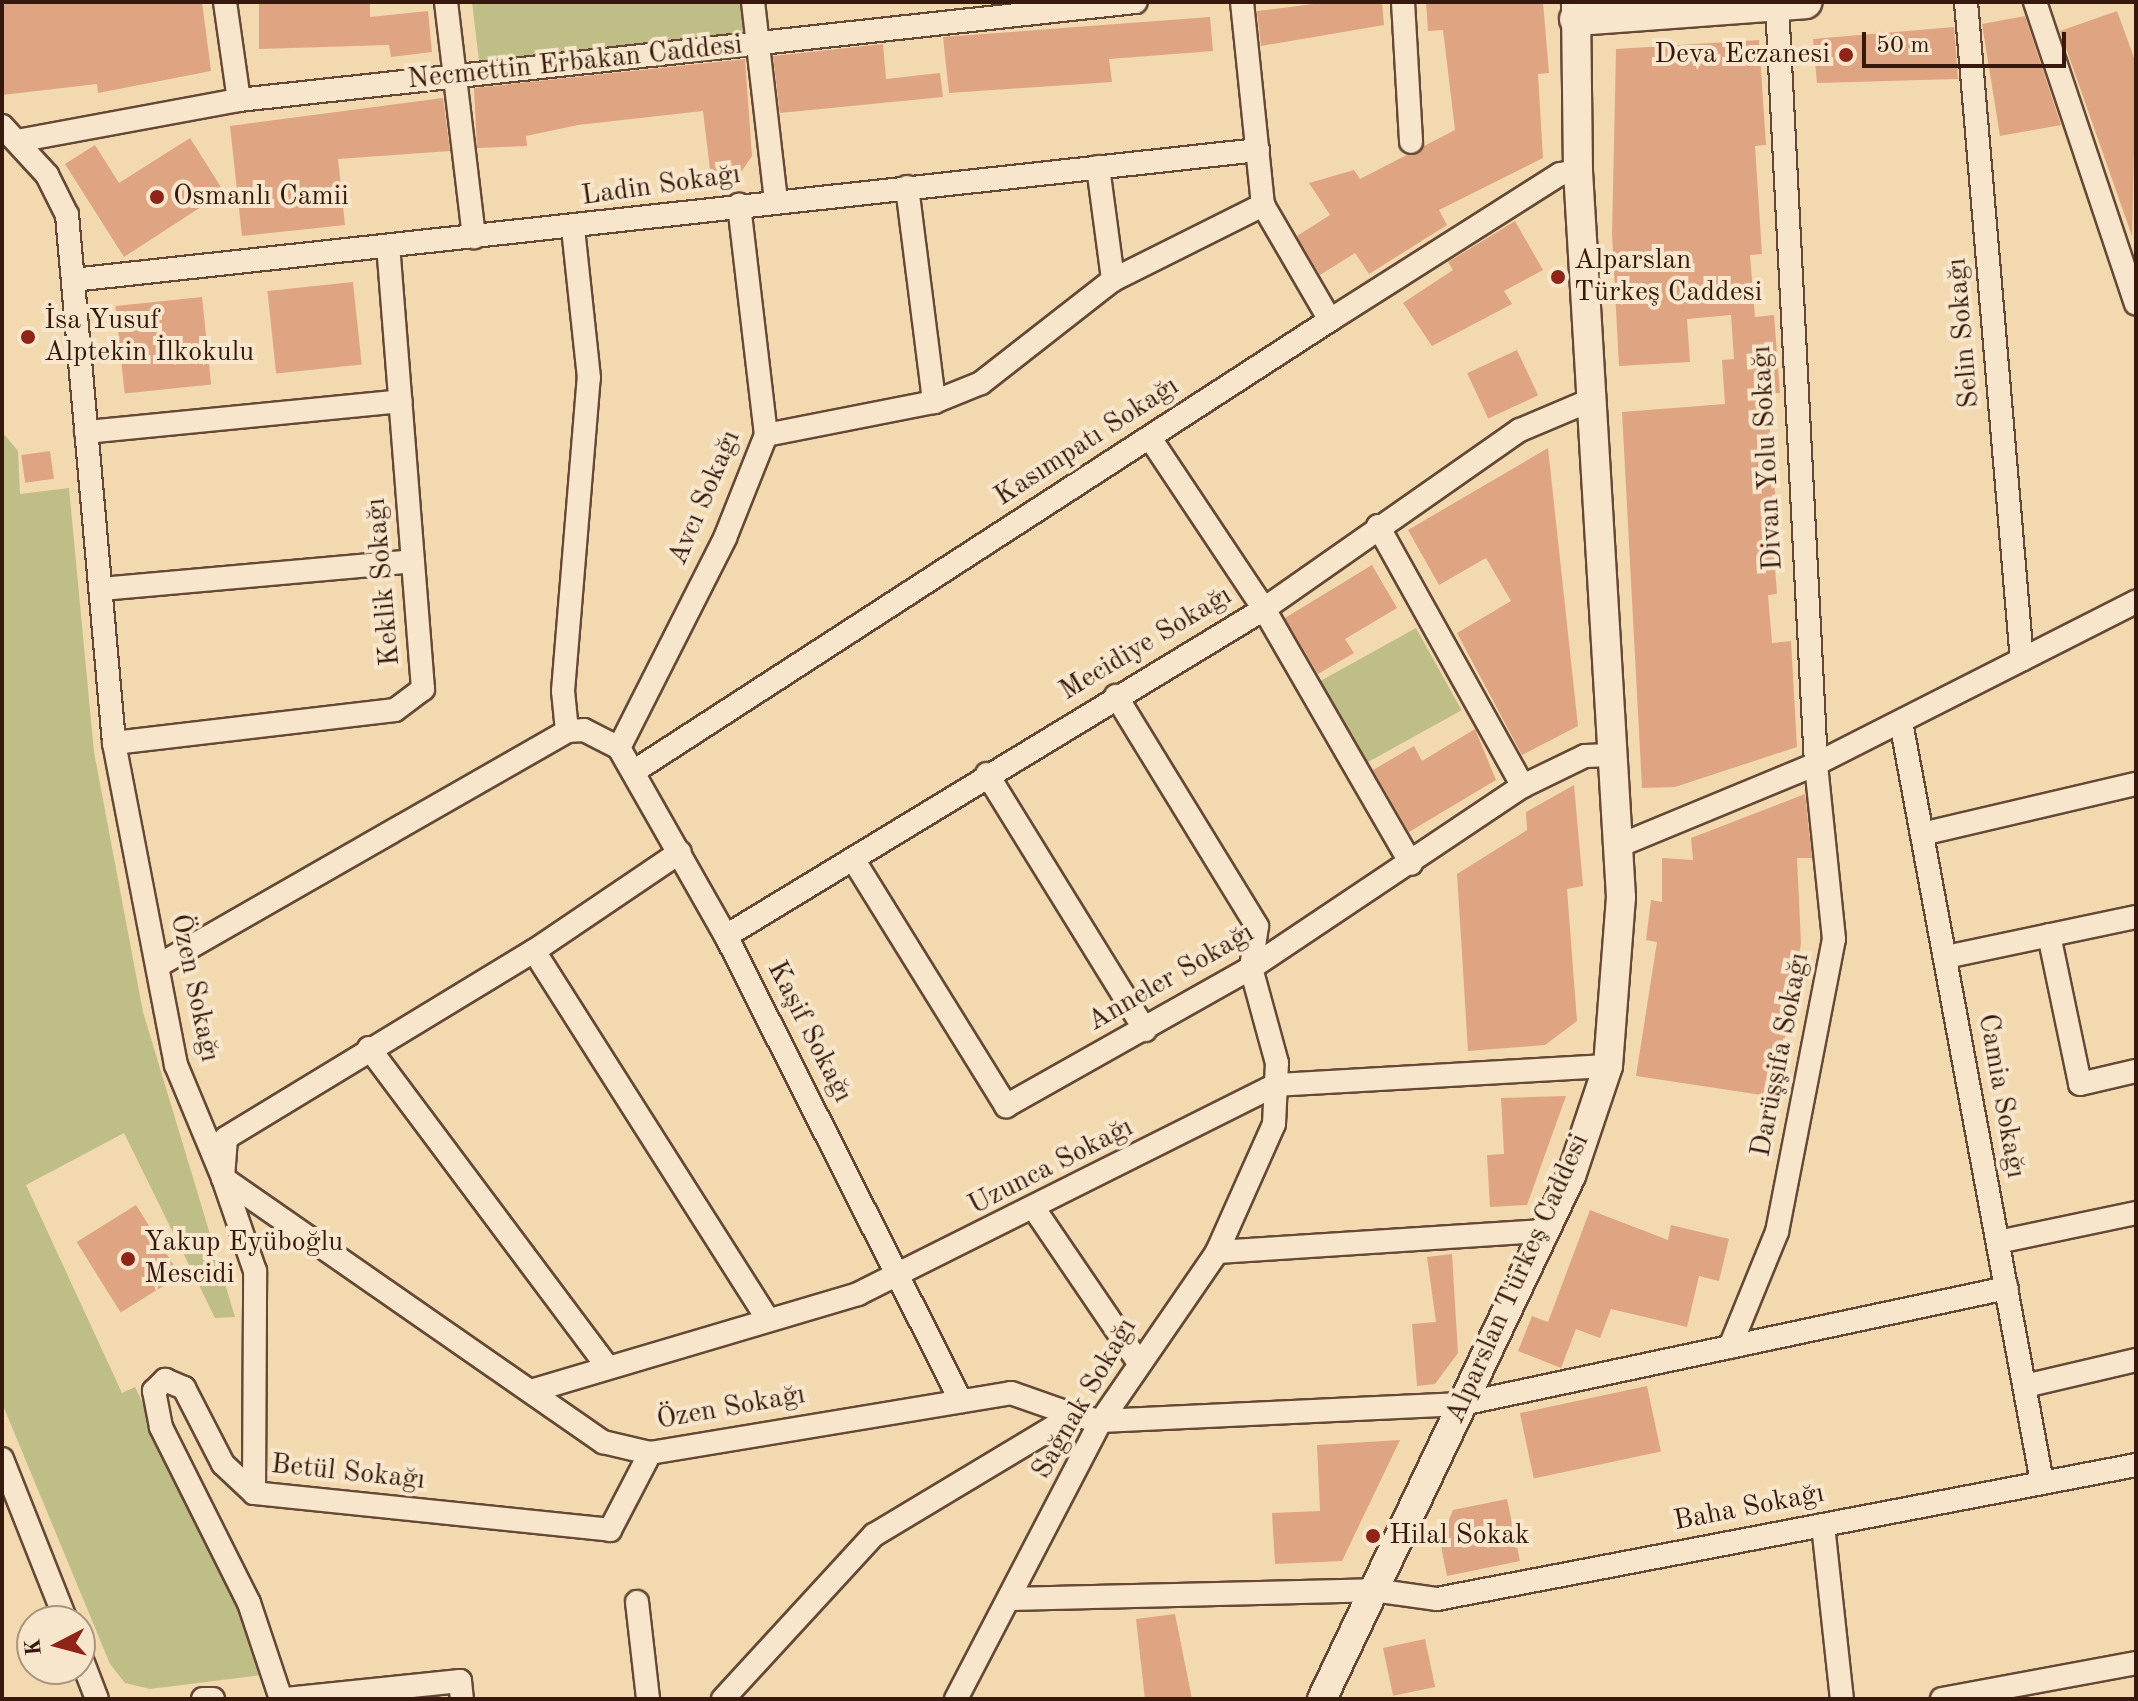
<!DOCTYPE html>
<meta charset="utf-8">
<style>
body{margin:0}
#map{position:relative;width:2138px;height:1701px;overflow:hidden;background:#f3d9b0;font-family:"Old Standard TT",serif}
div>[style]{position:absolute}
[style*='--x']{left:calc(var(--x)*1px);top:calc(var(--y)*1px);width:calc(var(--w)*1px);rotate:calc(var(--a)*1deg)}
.green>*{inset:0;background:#c0be87;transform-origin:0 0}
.building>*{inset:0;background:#dfa582;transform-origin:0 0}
.roads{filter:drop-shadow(2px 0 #654835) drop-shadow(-2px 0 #654835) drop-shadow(0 2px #654835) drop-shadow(0 -2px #654835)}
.minor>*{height:22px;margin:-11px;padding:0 11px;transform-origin:11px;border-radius:11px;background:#f7e6cc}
.tertiary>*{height:28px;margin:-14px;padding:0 14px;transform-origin:14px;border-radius:14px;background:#f7e6cc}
.secondary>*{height:32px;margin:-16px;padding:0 16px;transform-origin:16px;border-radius:16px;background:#f7e6cc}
.dots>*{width:22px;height:22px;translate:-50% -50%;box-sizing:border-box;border:4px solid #f7e6cc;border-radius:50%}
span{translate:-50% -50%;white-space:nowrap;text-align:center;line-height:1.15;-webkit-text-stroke:8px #f7e6cc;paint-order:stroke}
.poi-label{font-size:28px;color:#36180c}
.right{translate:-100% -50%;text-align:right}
.left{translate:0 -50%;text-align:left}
.street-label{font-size:28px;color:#36180c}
.frame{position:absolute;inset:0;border:4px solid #36180c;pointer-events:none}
.north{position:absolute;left:16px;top:1605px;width:80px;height:80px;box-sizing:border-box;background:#f7e6cc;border:2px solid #aa947f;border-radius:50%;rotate:264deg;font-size:22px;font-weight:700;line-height:32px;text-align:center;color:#36180c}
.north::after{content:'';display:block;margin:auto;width:28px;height:36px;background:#8f2418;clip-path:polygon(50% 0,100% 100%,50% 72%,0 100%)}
.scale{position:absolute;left:1862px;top:32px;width:204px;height:36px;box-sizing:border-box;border:4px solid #36180c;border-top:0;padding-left:10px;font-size:24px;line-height:28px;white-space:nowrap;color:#36180c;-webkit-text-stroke:6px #f7e6cc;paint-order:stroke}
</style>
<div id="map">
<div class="green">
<i style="clip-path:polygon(472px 2px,745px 2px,748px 32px,479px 61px)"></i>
<i style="clip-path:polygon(2px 432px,18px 451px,20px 494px,69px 488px,94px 752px,143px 1012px,235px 1317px,215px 1318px,124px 1133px,26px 1185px,122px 1393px,135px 1387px,270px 1674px,150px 1689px,125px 1683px,110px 1664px,2px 1403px)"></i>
<i style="left:1416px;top:628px;width:94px;height:112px;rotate:61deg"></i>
</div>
<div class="building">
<i style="clip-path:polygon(2px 2px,202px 2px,211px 71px,98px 93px,97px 84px,2px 95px)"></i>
<i style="clip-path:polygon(259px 2px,370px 2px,370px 17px,428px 11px,432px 52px,391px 57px,389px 45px,259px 49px)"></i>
<i style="clip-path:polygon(1330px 2px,1382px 2px,1384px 25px,1261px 46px,1257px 11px)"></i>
<i style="clip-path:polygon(1426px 2px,1543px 2px,1549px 73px,1538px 74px,1543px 158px,1439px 210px,1447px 225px,1369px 274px,1355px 253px,1320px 275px,1297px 236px,1330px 215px,1309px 183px,1354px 170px,1360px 179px,1455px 130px,1443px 30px,1428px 31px)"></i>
<i style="clip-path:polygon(2117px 11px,2136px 63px,2132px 236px,2060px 31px)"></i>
<i style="clip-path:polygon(2025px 16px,2061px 125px,2000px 136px,1982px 24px)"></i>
<i style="clip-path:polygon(1210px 17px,1213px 51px,1109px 59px,1112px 82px,949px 93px,943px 37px)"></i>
<i style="clip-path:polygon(1954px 27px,1958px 79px,1817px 83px,1813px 39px)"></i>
<i style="clip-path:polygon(1759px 40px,1766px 145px,1755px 146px,1762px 254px,1750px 255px,1755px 317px,1774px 315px,1780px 393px,1767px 394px,1780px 554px,1774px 555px,1777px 594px,1768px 595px,1772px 643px,1791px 641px,1797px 747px,1675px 787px,1642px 788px,1622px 412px,1725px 404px,1722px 360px,1734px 359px,1731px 315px,1687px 319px,1690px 362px,1619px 366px,1612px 234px,1616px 49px)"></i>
<i style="clip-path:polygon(883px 44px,886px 79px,940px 73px,943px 97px,780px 113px,773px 56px)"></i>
<i style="clip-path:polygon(745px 59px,752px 156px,739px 175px,711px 178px,703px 111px,578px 125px,526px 136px,527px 146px,477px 148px,474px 88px)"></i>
<i style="clip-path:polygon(443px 98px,450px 151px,338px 159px,345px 225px,242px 236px,230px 126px)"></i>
<i style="clip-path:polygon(190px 138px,224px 192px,124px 257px,65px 164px,95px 145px,119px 183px)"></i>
<i style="clip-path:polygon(1515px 221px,1543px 270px,1504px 291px,1512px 304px,1432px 346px,1403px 303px,1453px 270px,1448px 262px)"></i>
<i style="left:353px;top:282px;width:83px;height:86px;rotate:84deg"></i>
<i style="left:202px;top:297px;width:88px;height:87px;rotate:84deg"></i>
<i style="left:1517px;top:350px;width:50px;height:55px;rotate:65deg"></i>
<i style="clip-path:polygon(1548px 448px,1578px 726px,1522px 755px,1457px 633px,1511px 601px,1486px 558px,1439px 585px,1408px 530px)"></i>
<i style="left:50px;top:451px;width:28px;height:29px;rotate:82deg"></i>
<i style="clip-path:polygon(1372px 565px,1397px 608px,1345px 639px,1354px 653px,1318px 674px,1285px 618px)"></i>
<i style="clip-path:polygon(1475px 729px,1496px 780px,1409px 832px,1373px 770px,1414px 746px,1422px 761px)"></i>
<i style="clip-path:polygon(1574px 785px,1583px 886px,1567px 889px,1577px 1021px,1545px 1045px,1468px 1051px,1457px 874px,1527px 830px,1526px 812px)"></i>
<i style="clip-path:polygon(1805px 794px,1812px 858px,1797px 858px,1801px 943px,1775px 1097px,1636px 1076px,1657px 942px,1646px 940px,1651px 900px,1662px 902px,1662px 858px,1693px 860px,1691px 838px)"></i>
<i style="clip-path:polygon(1566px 1096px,1527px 1205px,1490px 1207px,1487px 1155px,1504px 1154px,1501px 1098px)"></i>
<i style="left:136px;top:1205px;width:83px;height:70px;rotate:58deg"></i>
<i style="clip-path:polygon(1590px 1210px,1668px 1240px,1671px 1225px,1729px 1239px,1719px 1281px,1699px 1276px,1687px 1327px,1611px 1309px,1600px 1338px,1576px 1329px,1561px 1368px,1518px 1351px,1532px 1316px,1548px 1322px)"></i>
<i style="clip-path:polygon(1452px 1254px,1458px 1353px,1435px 1384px,1417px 1386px,1412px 1324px,1436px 1322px,1427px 1257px)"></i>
<i style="left:1647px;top:1386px;width:67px;height:130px;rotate:78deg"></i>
<i style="clip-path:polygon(1400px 1440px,1342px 1561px,1275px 1564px,1272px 1513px,1320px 1511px,1317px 1445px)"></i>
<i style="clip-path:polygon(1507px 1499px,1520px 1561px,1447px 1576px,1440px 1541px,1453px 1510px)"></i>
<i style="clip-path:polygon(1175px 1614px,1192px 1699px,1145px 1699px,1136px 1619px)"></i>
<i style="left:1425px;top:1639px;width:49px;height:43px;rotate:78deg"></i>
</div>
<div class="roads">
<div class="minor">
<i style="--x:225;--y:2;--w:99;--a:81.9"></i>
<i style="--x:446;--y:2;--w:237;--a:83.2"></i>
<i style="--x:753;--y:2;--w:200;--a:83.4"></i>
<i style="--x:1242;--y:2;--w:204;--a:84.1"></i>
<i style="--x:1263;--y:205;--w:133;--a:59.8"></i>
<i style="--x:1403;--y:2;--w:140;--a:86.7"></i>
<i style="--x:1966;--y:2;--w:660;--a:85.14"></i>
<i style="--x:2035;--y:2;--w:318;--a:71.5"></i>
<i style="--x:2;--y:126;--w:67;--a:47.4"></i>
<i style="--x:47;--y:175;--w:45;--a:63.4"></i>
<i style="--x:67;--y:215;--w:530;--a:84.91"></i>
<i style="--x:114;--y:743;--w:328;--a:79.1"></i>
<i style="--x:176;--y:1065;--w:122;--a:67.4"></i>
<i style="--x:223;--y:1178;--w:463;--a:34.8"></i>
<i style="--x:603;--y:1442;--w:48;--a:13.2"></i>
<i style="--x:650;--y:1453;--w:366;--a:-9.4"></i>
<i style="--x:1011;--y:1393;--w:67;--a:19.2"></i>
<i style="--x:17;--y:141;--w:226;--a:-10.5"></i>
<i style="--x:239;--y:100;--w:902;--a:-6.24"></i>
<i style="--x:1098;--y:167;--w:114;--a:82.4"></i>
<i style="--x:907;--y:187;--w:217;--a:82.8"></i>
<i style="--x:73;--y:280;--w:1192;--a:-6.26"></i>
<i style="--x:86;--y:432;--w:316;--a:-5.6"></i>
<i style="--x:766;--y:435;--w:171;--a:-11.1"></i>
<i style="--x:934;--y:402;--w:51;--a:-22"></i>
<i style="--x:981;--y:383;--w:167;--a:-38"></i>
<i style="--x:1113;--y:280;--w:168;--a:-26.6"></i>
<i style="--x:1150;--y:438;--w:206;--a:56.3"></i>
<i style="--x:1264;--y:609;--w:294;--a:60"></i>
<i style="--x:1378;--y:526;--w:298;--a:60.9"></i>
<i style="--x:101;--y:589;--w:313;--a:-5.1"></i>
<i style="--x:1901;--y:722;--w:773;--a:79.49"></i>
<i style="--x:567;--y:731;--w:40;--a:-95.7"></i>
<i style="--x:563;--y:691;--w:314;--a:-85.3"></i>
<i style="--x:589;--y:378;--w:151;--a:-96.1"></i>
<i style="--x:114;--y:743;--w:283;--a:-6.7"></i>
<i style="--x:395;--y:710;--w:35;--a:-37"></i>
<i style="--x:423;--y:689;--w:442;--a:-94.5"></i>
<i style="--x:619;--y:748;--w:235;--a:-63.2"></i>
<i style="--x:725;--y:538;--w:111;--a:-68.3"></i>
<i style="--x:766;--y:435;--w:232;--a:-96.7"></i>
<i style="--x:633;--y:772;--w:831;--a:-32.96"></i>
<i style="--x:1330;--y:320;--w:272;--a:-32.4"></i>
<i style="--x:1560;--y:174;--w:18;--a:-9"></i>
<i style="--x:987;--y:774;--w:301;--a:58.3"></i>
<i style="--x:1922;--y:834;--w:220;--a:-13.2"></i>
<i style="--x:1616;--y:847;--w:217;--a:-22.5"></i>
<i style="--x:1816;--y:764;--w:359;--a:-26.9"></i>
<i style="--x:853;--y:859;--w:291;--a:58.2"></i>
<i style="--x:1006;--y:1106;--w:281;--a:-29.4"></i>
<i style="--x:1251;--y:968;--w:327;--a:-33.8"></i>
<i style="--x:1523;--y:786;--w:69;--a:-25.8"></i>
<i style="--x:1585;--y:756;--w:27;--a:-2"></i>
<i style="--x:2049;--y:935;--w:152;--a:78.2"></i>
<i style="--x:2080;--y:1084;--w:57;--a:-13.1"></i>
<i style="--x:726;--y:936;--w:630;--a:-31.29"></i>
<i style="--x:1264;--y:609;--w:312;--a:-35"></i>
<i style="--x:1520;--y:430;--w:77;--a:-22.9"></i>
<i style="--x:534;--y:951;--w:437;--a:57.6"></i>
<i style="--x:1946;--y:957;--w:194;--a:-11.9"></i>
<i style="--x:159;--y:965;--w:470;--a:-29.8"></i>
<i style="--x:567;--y:731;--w:17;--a:-3"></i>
<i style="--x:584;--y:730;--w:39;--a:27"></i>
<i style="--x:619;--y:748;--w:216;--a:60.4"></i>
<i style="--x:726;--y:936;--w:521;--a:63.19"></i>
<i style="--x:369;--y:1048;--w:399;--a:53.2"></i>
<i style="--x:1035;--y:1210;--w:181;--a:55.8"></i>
<i style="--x:1998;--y:1242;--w:141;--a:-11.9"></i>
<i style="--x:1217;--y:1252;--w:328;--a:-3.7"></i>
<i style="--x:1730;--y:1347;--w:124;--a:-67.8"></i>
<i style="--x:1777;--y:1232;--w:298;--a:-79"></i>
<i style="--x:1834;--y:939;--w:176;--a:-95.9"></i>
<i style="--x:1816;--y:764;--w:761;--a:-92.94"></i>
<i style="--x:2025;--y:1386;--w:114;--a:-13.2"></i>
<i style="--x:531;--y:1391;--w:341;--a:-16.5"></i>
<i style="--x:858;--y:1294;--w:467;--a:-26.6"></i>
<i style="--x:1276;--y:1085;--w:333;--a:-3.3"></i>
<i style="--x:2;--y:1459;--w:174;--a:68.4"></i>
<i style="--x:254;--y:1493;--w:222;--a:-89.7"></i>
<i style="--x:255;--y:1271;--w:98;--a:-109"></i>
<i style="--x:223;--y:1178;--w:40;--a:-85.7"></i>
<i style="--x:226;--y:1138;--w:360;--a:-31.3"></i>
<i style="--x:534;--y:951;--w:176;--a:-34.1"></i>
<i style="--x:1823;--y:1525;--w:175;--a:83.8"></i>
<i style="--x:1010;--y:1599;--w:363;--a:-1.4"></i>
<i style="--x:1373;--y:1590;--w:65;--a:8"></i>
<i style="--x:1437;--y:1599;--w:712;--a:-10.85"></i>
<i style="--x:637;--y:1602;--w:98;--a:83.5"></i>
<i style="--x:80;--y:1655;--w:47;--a:68.9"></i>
<i style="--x:203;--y:1699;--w:10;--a:0"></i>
<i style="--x:281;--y:1699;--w:101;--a:-108.4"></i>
<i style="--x:249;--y:1603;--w:197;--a:-116.6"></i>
<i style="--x:161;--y:1427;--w:37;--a:-101"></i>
<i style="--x:154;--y:1391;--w:16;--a:-45"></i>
<i style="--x:165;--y:1380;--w:21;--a:23"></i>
<i style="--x:184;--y:1388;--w:85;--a:62.8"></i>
<i style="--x:223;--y:1464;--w:42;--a:43.1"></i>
<i style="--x:254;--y:1493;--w:358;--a:5.9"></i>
<i style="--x:610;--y:1530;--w:87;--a:-62.5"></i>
<i style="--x:286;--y:1699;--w:175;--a:-5.9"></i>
<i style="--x:460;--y:1681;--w:18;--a:84"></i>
<i style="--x:723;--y:1699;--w:223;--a:-47.4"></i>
<i style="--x:874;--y:1535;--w:233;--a:-31"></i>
<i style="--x:1074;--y:1415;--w:28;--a:13"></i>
<i style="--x:1101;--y:1421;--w:361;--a:-2.7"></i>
<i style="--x:1462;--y:1404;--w:557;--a:-12.02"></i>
<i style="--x:956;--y:1699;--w:314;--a:-62.5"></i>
<i style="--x:1101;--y:1421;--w:205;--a:-55.5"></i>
<i style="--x:1217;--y:1252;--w:140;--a:-66"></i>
<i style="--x:1274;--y:1124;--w:61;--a:-87.2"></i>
<i style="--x:1277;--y:1063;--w:98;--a:-105.3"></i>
<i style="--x:1251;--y:968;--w:42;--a:-81.9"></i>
<i style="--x:1257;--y:926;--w:270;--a:-121.5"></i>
<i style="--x:1942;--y:1699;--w:197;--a:-10.5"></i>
</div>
<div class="tertiary">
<i style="--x:1322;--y:1699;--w:579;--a:-64.54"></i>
<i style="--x:1571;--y:1176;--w:116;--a:-71.4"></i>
<i style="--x:1608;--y:1066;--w:169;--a:-85.6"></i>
<i style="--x:1621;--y:897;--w:727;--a:-93.39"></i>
<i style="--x:1578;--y:171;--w:169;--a:-90.7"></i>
</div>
<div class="secondary">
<i style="--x:1576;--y:19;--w:230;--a:-4.2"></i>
</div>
</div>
<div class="dots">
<i style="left:1846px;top:55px;background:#8f2418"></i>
<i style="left:157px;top:197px;background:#8f2418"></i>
<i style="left:1558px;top:277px;background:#8f2418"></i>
<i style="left:28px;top:337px;background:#8f2418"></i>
<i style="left:128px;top:1259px;background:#8f2418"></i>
<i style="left:1373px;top:1536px;background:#8f2418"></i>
</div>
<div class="poi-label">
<span class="right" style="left:1830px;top:55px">Deva Eczanesi</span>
<span class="left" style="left:173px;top:197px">Osmanlı Camii</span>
<span class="left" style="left:1574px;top:277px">Alparslan<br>Türkeş Caddesi</span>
<span class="left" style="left:44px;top:337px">İsa Yusuf<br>Alptekin İlkokulu</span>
<span class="left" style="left:144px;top:1259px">Yakup Eyüboğlu<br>Mescidi</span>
<span class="left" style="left:1389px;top:1536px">Hilal Sokak</span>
</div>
<div class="street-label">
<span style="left:575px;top:63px;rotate:-6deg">Necmettin Erbakan Caddesi</span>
<span style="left:661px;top:186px;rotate:-8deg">Ladin Sokağı</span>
<span style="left:1964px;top:333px;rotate:-95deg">Selin Sokağı</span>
<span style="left:1087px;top:442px;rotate:-33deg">Kasımpatı Sokağı</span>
<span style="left:1768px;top:458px;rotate:-93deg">Divan Yolu Sokağı</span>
<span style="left:705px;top:498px;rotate:-67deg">Avcı Sokağı</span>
<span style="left:384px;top:582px;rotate:-95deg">Keklik Sokağı</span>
<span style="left:1146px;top:644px;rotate:-31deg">Mecidiye Sokağı</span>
<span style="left:1171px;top:978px;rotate:-30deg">Anneler Sokağı</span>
<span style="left:194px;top:988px;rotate:78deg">Özen Sokağı</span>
<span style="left:809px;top:1032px;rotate:63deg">Kaşif Sokağı</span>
<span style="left:1781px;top:1055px;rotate:-79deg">Darüşşifa Sokağı</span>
<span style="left:2001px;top:1096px;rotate:80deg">Camia Sokağı</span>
<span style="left:1051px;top:1167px;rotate:-27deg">Uzunca Sokağı</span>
<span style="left:1518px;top:1279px;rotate:-66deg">Alparslan Türkeş Caddesi</span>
<span style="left:1085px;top:1399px;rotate:-60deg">Sağnak Sokağı</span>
<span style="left:731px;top:1408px;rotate:-10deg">Özen Sokağı</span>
<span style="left:348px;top:1473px;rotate:6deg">Betül Sokağı</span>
<span style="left:1749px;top:1508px;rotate:-11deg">Baha Sokağı</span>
</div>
<div class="frame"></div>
<div class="north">K</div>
<div class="scale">50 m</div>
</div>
